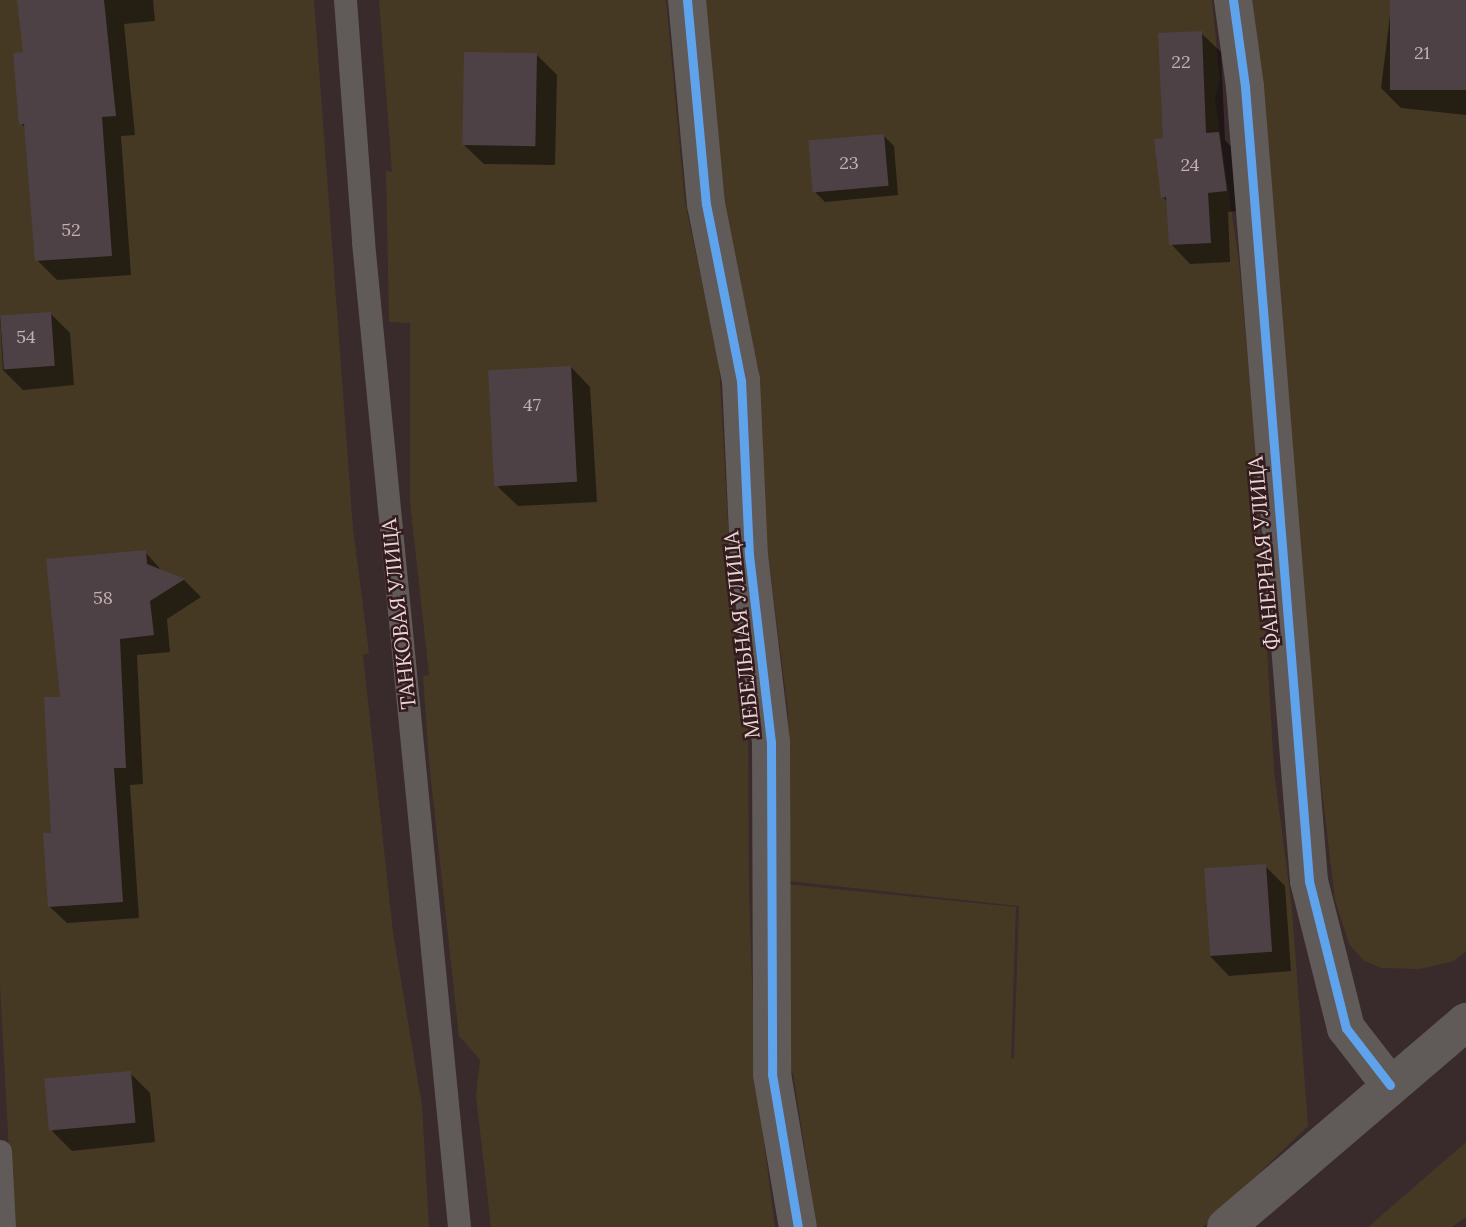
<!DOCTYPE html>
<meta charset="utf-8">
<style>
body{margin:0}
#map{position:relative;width:1466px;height:1227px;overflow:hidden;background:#392a2b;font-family:Lora,serif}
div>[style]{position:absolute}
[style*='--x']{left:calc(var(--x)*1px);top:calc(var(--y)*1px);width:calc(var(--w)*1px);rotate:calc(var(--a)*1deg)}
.green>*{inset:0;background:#453924}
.shadow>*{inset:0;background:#0007}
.building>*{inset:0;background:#4e4145;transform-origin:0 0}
.service>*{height:23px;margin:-11.5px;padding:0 11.5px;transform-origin:11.5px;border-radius:11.5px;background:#605a59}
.minor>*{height:38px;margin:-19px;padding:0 19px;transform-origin:19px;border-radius:19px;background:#605a59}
.cycleway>*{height:9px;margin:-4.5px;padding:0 4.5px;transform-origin:4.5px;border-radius:4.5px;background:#60a3ed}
span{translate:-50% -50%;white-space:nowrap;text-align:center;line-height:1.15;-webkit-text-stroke:5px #341b1d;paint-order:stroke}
.number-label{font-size:18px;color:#c2b1b2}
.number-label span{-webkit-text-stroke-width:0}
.street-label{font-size:21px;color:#e8d6d6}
</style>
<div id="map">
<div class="green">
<i style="clip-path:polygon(0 0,314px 0,353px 528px,369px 653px,363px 655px,393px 932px,422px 1105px,429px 1227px,13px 1227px,0 985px)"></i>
<i style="clip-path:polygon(379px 0,666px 0,685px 202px,719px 363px,738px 702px,748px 703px,749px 889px,755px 1072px,775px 1227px,491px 1227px,476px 1096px,480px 1060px,459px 1036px,429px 762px,423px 676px,429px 675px,410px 502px,410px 323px,389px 322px,386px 171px,392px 172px)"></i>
<i style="clip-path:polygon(698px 0,1212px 0,1220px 79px,1215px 99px,1239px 262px,1255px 441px,1274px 770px,1292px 909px,1308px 1126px,1203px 1227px,817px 1227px,793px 1073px,789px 1073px,785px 884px,1016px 907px,1011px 1059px,1014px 1058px,1019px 906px,789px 881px,788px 712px)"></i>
<i style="clip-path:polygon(1252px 0,1466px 0,1466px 951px,1454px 961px,1420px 969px,1381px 968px,1363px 960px,1349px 944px,1335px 900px,1301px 615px)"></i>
<i style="clip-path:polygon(1466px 1142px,1466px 1217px,1452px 1227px,1368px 1227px)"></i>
</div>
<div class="shadow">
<i style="clip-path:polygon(19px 0,153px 0,155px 21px,124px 24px,135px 135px,121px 136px,131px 275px,57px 280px,37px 260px,27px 129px,21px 124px,25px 54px)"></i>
<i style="clip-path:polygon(1392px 0,1466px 0,1466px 115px,1401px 108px,1381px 88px)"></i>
<i style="clip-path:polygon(1201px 33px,1221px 52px,1225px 140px,1238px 154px,1246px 210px,1228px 212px,1230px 262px,1190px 264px,1171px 244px,1168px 203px,1163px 197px,1165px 140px)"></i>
<i style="clip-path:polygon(537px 55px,557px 75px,555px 165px,484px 164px,464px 145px)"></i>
<i style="clip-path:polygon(884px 136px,894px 146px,898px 195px,825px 202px,815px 192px)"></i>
<i style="clip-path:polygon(50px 313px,70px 333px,74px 385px,23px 390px,3px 370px,0 317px)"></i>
<i style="clip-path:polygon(571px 367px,590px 387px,597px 502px,518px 506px,498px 487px)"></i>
<i style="clip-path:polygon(145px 552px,163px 572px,184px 580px,201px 597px,167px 619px,170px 652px,137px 655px,143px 784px,130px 785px,139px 918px,67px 923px,49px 906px,61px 698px)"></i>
<i style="clip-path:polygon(1265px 866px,1285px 886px,1291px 971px,1229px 976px,1210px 956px)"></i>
<i style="clip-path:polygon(130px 1073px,150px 1093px,155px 1142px,72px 1151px,52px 1131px)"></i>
</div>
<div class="building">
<i style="clip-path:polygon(17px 0,104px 0,116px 116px,102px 117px,112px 256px,35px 261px,24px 124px,19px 125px,13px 53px,23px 52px)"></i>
<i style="left:1390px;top:0;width:76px;height:90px"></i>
<i style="clip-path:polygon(1202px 31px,1206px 133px,1219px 132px,1227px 191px,1208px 193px,1211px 243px,1169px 245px,1166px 197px,1161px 198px,1154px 139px,1163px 138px,1158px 33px)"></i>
<i style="left:464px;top:52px;width:73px;height:93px;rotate:1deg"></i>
<i style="left:884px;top:134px;width:52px;height:76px;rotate:85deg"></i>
<i style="left:51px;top:312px;width:54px;height:51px;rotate:86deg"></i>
<i style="left:571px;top:366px;width:116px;height:83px;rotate:87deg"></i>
<i style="clip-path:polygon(146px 550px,147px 564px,185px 579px,150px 601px,154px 635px,120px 639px,126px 768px,114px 768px,123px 902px,48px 907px,43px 833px,51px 833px,44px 697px,60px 697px,46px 559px)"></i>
<i style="left:1266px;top:864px;width:88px;height:62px;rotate:86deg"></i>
<i style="left:131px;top:1071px;width:52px;height:87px;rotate:85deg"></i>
</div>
<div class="service">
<i style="--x:345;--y:0;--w:243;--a:85.7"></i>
<i style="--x:363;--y:242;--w:990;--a:84.43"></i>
<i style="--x:0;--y:1151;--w:76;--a:87"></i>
</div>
<div class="minor">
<i style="--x:687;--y:0;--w:205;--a:84.7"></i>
<i style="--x:706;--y:204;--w:179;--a:78.8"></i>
<i style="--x:741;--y:380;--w:175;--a:87.4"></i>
<i style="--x:749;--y:555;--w:188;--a:83.3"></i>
<i style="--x:771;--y:742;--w:332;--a:89.8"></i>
<i style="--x:772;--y:1074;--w:155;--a:80.4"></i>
<i style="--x:1233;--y:0;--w:88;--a:82.1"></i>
<i style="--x:1245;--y:87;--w:797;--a:85.39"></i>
<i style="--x:1309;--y:881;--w:152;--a:75.9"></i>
<i style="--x:1346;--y:1028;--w:72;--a:52.3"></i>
<i style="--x:1226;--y:1227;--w:316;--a:-40.5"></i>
</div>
<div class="cycleway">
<i style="--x:687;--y:0;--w:205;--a:84.7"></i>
<i style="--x:706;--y:204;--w:179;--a:78.8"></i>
<i style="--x:741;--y:380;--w:175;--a:87.4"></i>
<i style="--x:749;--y:555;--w:188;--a:83.3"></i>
<i style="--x:771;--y:742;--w:332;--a:89.8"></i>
<i style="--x:772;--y:1074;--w:155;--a:80.4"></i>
<i style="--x:1233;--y:0;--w:88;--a:82.1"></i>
<i style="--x:1245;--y:87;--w:797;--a:85.39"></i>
<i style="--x:1309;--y:881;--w:152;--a:75.9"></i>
<i style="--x:1346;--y:1028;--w:72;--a:52.3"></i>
</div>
<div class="number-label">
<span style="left:1422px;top:53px">21</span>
<span style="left:1181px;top:62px">22</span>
<span style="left:849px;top:163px">23</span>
<span style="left:1190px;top:165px">24</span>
<span style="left:71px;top:230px">52</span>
<span style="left:26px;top:337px">54</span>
<span style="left:532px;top:405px">47</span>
<span style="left:103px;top:598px">58</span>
</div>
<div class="street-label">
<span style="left:1264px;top:553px;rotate:-95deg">ФАНЕРНАЯ УЛИЦА</span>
<span style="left:399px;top:614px;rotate:-96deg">ТАНКОВАЯ УЛИЦА</span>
<span style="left:742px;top:635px;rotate:-96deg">МЕБЕЛЬНАЯ УЛИЦА</span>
</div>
</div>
